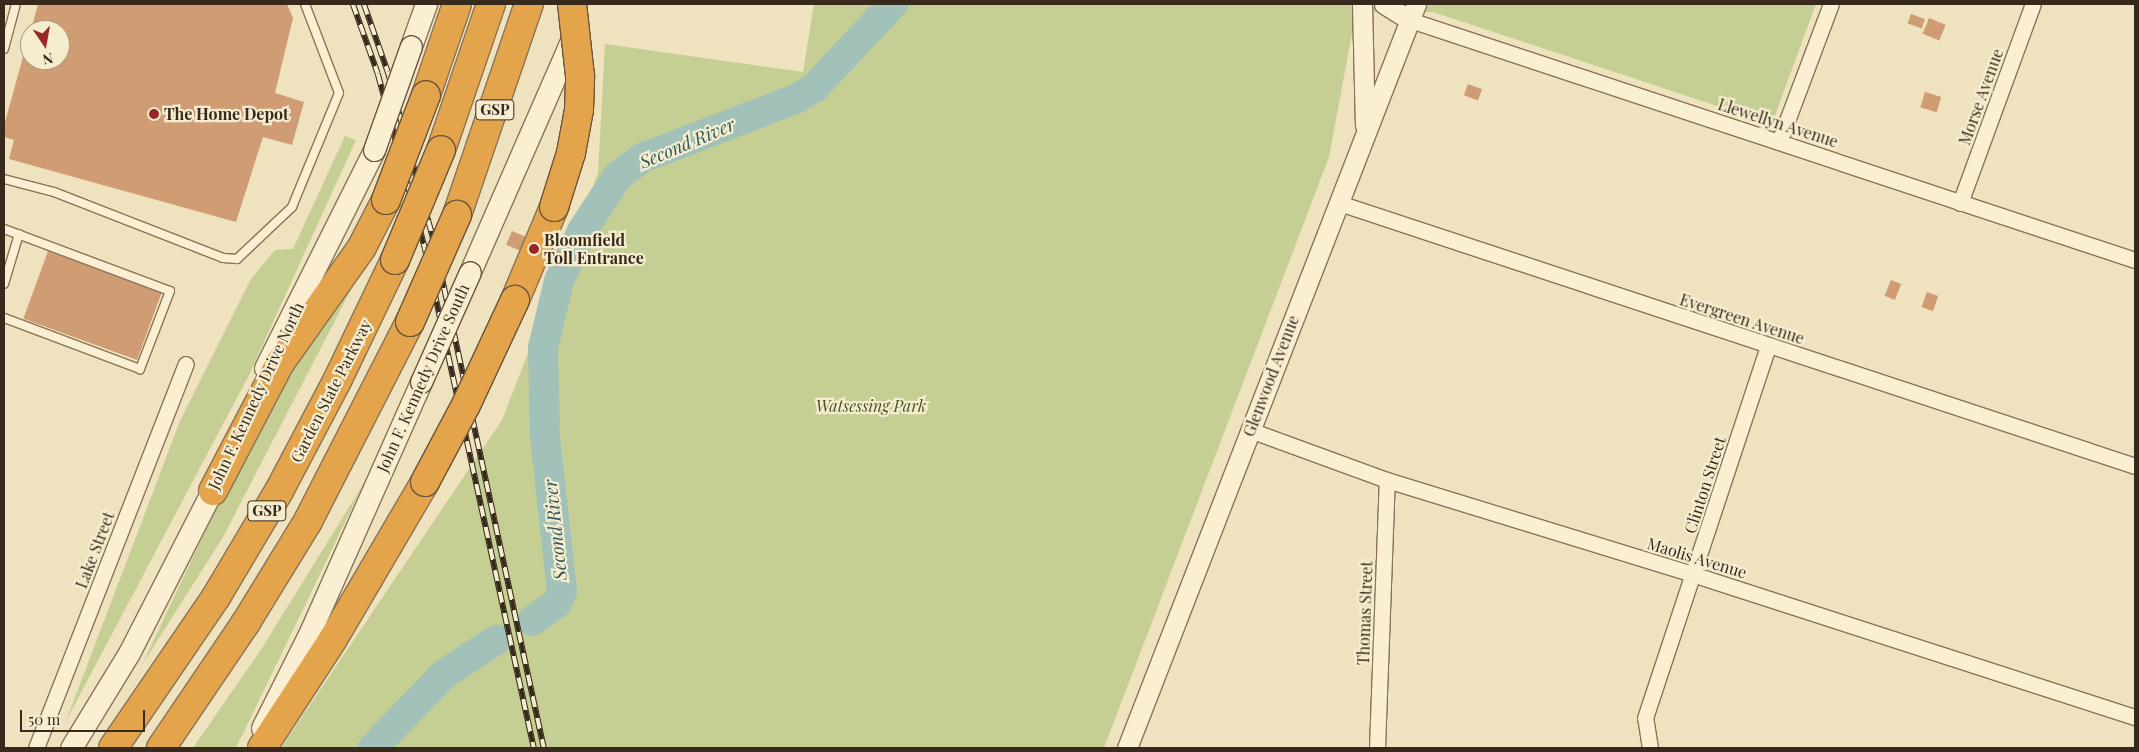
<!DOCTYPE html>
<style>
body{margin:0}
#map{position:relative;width:2139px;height:752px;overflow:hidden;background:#efe2bf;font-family:"Playfair Display",serif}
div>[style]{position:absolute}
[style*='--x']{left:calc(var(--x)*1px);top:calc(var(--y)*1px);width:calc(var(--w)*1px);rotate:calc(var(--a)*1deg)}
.green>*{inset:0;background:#c5ce93}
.river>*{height:30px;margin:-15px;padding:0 15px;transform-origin:15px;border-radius:15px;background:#a2c1b9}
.building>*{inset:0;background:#cf9c73;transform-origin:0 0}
.roads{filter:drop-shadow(1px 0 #897357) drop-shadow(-1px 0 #897357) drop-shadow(0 1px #897357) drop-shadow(0 -1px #897357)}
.service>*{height:8px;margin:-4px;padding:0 4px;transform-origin:4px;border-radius:4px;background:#faefd2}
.minor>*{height:15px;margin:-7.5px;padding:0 7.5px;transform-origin:7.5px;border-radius:7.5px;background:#faefd2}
.tertiary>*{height:19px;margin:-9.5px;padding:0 9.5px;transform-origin:9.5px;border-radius:9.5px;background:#faefd2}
.secondary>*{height:21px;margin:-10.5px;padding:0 10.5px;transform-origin:10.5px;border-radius:10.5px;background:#faefd2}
.motorway>*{height:28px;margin:-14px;padding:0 14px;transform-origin:14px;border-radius:14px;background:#e3a44b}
.rail>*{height:5.5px;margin-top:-2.75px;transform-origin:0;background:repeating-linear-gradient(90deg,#f6eccf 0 11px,#372a1c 0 22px);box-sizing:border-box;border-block:1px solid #372a1c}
.bridges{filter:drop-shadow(1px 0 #6a533a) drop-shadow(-1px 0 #6a533a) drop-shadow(0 1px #6a533a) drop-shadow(0 -1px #6a533a)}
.secondary-bridge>*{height:21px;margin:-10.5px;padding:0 10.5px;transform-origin:10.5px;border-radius:10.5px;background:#faefd2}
.motorway-bridge>*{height:28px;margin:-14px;padding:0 14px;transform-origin:14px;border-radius:14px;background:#e3a44b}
.dots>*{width:14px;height:14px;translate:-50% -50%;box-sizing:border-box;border:2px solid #f6eccf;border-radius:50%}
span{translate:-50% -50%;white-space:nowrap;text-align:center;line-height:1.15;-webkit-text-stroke:4.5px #f6eccf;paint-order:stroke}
.shield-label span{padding:1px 4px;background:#f6eccf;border:1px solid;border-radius:4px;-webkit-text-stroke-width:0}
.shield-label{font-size:15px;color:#372a1c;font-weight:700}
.street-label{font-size:16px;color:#372a1c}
.poi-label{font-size:16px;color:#372a1c;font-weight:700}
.left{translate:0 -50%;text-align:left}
.park-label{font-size:16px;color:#465522;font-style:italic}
.water-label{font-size:18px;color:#2a5856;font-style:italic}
.frame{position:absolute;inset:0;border:5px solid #372a1c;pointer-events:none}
.north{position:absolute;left:20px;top:20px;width:50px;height:50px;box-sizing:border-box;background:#f6eccf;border:1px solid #aa9e87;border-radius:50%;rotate:168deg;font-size:14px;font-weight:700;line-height:20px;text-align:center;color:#372a1c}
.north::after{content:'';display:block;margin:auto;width:18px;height:22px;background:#9a2725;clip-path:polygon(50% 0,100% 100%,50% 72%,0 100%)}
.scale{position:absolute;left:20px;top:710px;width:125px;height:22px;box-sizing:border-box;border:2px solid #372a1c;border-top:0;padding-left:6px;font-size:15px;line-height:18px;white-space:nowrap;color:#372a1c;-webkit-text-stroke:4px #f6eccf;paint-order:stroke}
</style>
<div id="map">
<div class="green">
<i style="clip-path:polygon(814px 4px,1816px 4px,1770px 129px,1711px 104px,1433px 12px,1356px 12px,1329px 157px,1104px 748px,281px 748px,502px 420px,598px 173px,605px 44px,803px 72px)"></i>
<i style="clip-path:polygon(345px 136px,356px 140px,249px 375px,66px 721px,180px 421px,251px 279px,275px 250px,293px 249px)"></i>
<i style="clip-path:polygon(356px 280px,223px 537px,142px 665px,251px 434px,294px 354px)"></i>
<i style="clip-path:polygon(364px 483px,236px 748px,193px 748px,262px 648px)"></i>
</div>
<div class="river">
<i style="--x:532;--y:621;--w:31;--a:-36"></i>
<i style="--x:557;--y:603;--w:13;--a:-67"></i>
<i style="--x:562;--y:591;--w:156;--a:-96.3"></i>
<i style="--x:545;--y:436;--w:88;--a:-91.3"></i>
<i style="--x:543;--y:348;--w:69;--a:-76.6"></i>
<i style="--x:559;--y:281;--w:55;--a:-65.3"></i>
<i style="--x:582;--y:231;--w:66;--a:-56.8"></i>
<i style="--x:618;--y:176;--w:30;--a:-37"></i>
<i style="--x:642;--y:158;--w:165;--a:-21"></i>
<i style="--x:796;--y:99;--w:22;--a:-32"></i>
<i style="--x:815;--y:87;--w:114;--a:-46.8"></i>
<i style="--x:373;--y:748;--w:101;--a:-46.2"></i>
<i style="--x:443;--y:675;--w:64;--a:-33.4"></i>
</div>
<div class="building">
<i style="clip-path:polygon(38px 4px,287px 4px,293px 18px,275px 93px,304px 102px,292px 145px,263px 137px,236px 222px,9px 159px,14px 140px,4px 137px,4px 126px,29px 35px,30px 60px,60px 60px,60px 30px,31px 30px)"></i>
<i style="left:1911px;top:14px;width:15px;height:10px;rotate:20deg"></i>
<i style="left:1929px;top:18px;width:18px;height:17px;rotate:22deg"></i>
<i style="left:1468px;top:84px;width:15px;height:12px;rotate:20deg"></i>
<i style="left:1925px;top:92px;width:17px;height:16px;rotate:17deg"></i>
<i style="left:512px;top:231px;width:56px;height:15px;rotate:23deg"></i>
<i style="left:48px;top:251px;width:121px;height:72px;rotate:20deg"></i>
<i style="left:1891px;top:280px;width:11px;height:17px;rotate:22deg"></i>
<i style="left:1927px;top:292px;width:12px;height:16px;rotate:20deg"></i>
</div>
<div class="roads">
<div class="service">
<i style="--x:4;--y:49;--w:47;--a:-75.1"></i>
<i style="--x:4;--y:179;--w:52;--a:14.6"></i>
<i style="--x:54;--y:192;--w:181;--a:21.3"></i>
<i style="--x:223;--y:258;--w:14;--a:4"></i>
<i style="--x:237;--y:259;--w:76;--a:-43.4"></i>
<i style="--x:292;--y:207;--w:123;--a:-67.6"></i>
<i style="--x:339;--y:93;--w:95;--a:-110.9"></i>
<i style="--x:4;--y:229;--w:177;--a:20.5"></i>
<i style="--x:170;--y:291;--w:84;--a:111"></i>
<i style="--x:140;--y:369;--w:145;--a:-159.4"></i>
<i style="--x:4;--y:284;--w:52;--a:-73.3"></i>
</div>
<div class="minor">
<i style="--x:1410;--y:20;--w:764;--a:18.32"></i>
<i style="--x:1779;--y:142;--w:147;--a:-69.4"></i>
<i style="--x:1339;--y:203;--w:838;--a:18.28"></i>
<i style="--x:1960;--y:203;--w:212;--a:-69.9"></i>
<i style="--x:1250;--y:430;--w:146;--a:20.1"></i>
<i style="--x:1387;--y:480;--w:322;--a:17.1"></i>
<i style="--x:1695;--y:575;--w:462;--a:17.9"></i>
<i style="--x:36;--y:748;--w:412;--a:-68.7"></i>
<i style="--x:1377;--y:748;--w:268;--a:-87.9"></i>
<i style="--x:1650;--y:748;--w:30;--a:-99"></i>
<i style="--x:1645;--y:718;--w:391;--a:-71.7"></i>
</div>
<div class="tertiary">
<i style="--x:1362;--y:4;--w:121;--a:88.6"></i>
<i style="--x:1384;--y:4;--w:31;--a:32"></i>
<i style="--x:1127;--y:748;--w:798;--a:-68.77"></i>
</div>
<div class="secondary">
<i style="--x:411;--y:46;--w:45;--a:-70.3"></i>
<i style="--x:470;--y:272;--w:260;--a:-66.4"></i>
<i style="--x:265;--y:368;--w:244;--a:-63.4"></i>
<i style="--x:262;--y:728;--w:110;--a:-63.4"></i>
<i style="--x:311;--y:630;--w:271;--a:-66.1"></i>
<i style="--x:71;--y:748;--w:111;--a:-58.6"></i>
<i style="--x:129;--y:653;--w:198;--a:-62.9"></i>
</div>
<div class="motorway">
<i style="--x:426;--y:95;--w:96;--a:-71.2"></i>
<i style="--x:441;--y:150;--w:154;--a:-71.1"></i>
<i style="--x:457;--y:215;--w:223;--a:-71.2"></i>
<i style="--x:515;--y:300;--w:101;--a:-67.2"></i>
<i style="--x:213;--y:491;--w:144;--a:-62.4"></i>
<i style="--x:280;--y:363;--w:142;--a:-54.7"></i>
<i style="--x:362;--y:247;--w:53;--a:-62.9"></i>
<i style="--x:113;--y:748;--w:183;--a:-55.7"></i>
<i style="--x:216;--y:597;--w:123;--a:-59.3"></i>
<i style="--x:279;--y:491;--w:124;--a:-62.2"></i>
<i style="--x:337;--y:381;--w:134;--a:-64.4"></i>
<i style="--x:161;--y:748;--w:150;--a:-55.9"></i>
<i style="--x:245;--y:624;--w:121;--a:-58.5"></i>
<i style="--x:308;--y:521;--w:224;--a:-62.9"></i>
<i style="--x:262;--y:748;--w:130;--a:-56.9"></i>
<i style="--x:333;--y:639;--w:182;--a:-59.6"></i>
</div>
</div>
<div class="rail">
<i style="--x:353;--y:4;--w:74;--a:70.3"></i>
<i style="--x:378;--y:74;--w:180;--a:74.9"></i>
<i style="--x:425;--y:248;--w:512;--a:77.7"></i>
<i style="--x:364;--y:4;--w:72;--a:70.6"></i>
<i style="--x:388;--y:72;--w:179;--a:74.8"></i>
<i style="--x:435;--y:245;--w:515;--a:77.77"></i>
</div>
<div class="bridges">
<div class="secondary-bridge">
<i style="--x:374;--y:150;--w:110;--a:-70.4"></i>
<i style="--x:421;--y:382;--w:120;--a:-66"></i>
</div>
<div class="motorway-bridge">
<i style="--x:386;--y:200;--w:112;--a:-69.1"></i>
<i style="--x:554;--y:207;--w:57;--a:-72.5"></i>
<i style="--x:571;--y:153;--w:44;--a:-79.5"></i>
<i style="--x:579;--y:110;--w:34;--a:-88"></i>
<i style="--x:580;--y:76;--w:72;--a:-96.3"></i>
<i style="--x:395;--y:260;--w:119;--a:-67.3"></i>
<i style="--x:410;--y:322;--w:117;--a:-66.3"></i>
<i style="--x:425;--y:482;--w:87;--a:-62"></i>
<i style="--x:466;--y:405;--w:116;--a:-65"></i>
</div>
</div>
<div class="dots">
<i style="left:154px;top:114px;background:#9a2725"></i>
<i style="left:534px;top:249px;background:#9a2725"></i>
</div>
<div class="shield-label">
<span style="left:495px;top:110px">GSP</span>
<span style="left:267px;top:511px">GSP</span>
</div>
<div class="street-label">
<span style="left:1981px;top:97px;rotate:-70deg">Morse Avenue</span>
<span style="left:1778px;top:123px;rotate:18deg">Llewellyn Avenue</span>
<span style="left:1742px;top:319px;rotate:18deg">Evergreen Avenue</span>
<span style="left:1271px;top:376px;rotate:-69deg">Glenwood Avenue</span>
<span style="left:423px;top:378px;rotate:-66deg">John F. Kennedy Drive South</span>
<span style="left:331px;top:391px;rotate:-63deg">Garden State Parkway</span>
<span style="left:256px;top:396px;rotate:-65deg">John F. Kennedy Drive North</span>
<span style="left:1705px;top:485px;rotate:-72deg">Clinton Street</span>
<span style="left:95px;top:550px;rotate:-69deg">Lake Street</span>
<span style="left:1697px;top:558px;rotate:17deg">Maolis Avenue</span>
<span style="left:1365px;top:613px;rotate:-88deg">Thomas Street</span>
</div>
<div class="poi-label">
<span class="left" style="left:164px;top:114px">The Home Depot</span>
<span class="left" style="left:544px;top:249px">Bloomfield<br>Toll Entrance</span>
</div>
<div class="park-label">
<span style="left:871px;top:406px">Watsessing Park</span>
</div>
<div class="water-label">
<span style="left:687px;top:143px;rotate:-23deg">Second River</span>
<span style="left:555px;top:530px;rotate:-96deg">Second River</span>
</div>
<div class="frame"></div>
<div class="north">N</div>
<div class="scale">50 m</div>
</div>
